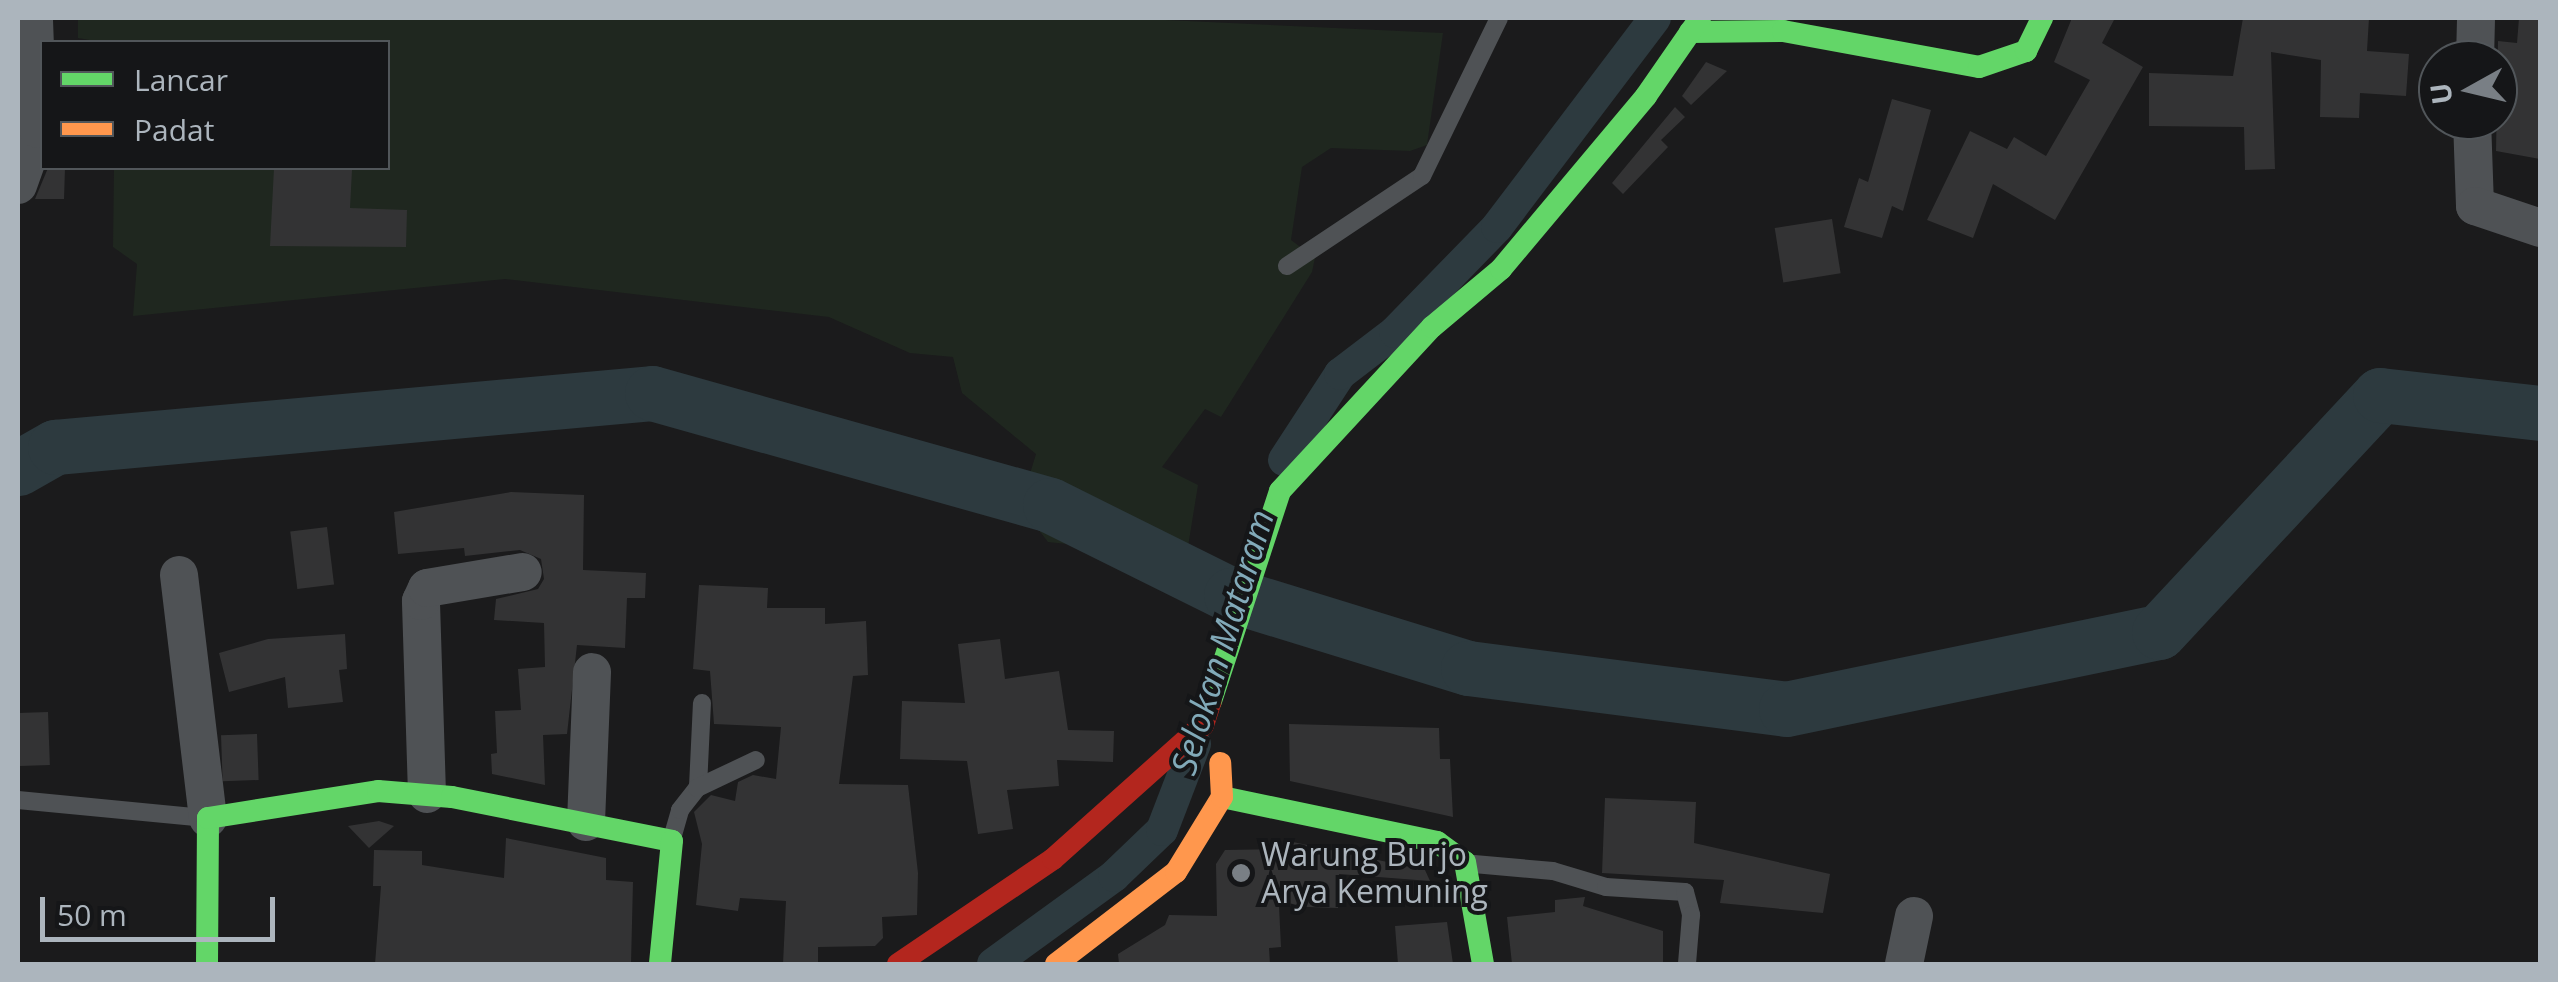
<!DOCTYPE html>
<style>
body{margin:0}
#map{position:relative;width:2558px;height:982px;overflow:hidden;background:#1b1b1c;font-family:"Open Sans",sans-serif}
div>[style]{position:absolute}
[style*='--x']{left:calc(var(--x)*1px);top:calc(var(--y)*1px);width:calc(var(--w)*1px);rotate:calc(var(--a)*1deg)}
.green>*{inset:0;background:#1f271f}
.canal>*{height:32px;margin:-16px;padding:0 16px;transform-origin:16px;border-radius:16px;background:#2d3a3f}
.river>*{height:55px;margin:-27.5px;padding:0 27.5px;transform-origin:27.5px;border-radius:27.5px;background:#2d3a3f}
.building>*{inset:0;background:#333334;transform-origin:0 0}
.lane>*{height:18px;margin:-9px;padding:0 9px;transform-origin:9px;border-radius:9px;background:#4f5255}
.street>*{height:38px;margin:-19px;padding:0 19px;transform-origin:19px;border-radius:19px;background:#4f5255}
.fast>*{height:22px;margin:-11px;padding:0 11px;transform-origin:11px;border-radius:11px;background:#63d668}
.slow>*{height:22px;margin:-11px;padding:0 11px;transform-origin:11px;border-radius:11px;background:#ff974d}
.jam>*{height:22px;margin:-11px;padding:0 11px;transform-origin:11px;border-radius:11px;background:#b3261e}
.dots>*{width:28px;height:28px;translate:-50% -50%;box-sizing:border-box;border:5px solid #151618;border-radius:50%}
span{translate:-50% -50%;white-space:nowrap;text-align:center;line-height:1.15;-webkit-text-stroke:8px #151618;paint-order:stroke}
.poi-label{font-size:32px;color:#acb5bd}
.left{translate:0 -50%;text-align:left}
.water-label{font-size:35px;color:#82aab9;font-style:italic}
.frame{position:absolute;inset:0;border:20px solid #acb5bd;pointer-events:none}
.legend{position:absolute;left:40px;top:40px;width:350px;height:130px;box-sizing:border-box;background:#151618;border:2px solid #51565a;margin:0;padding:12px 18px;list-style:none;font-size:30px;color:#acb5bd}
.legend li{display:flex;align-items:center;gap:20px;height:50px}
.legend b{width:50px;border:2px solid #51565a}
.north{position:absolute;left:2418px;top:40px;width:100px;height:100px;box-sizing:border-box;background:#151618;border:2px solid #51565a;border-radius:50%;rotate:262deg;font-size:28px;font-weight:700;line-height:40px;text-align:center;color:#acb5bd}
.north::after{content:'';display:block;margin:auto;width:35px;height:45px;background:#797f85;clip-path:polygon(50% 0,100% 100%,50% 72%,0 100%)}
.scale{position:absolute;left:40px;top:897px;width:235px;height:45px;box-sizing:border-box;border:5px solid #acb5bd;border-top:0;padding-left:12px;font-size:30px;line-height:35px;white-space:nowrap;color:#acb5bd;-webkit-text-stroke:8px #151618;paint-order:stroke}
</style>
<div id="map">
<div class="green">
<i style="clip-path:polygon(78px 18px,1123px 18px,1443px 33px,1427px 145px,1410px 151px,1331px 148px,1302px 167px,1291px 240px,1315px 258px,1312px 272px,1221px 417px,1205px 409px,1162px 467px,1198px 485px,1186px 559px,1177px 568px,1139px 573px,1087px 546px,1048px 542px,1020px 506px,1036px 454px,962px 393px,953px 357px,910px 353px,829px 317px,505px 279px,133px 316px,137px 264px,113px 247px,114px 168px,388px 168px,388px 42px,101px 42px,78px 38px)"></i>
</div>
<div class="canal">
<i style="--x:1284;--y:460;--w:103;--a:-56.9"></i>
<i style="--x:1340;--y:374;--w:69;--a:-37.4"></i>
<i style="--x:1395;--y:332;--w:146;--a:-45.8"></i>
<i style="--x:1497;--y:227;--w:262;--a:-52.9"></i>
<i style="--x:993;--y:964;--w:150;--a:-36"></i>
<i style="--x:1114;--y:876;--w:66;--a:-43.8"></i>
<i style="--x:1162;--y:830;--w:92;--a:-69"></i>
</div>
<div class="river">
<i style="--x:18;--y:468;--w:43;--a:-29.6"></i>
<i style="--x:55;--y:447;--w:599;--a:-5.17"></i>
<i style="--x:652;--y:393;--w:413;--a:15.7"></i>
<i style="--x:1050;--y:505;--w:202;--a:26.4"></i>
<i style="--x:1231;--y:595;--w:248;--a:17.1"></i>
<i style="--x:1468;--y:668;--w:321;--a:7.3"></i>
<i style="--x:1786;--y:709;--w:381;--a:-11.7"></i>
<i style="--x:2159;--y:632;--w:324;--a:-47"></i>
<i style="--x:2380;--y:395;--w:161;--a:6.4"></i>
</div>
<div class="building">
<i style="clip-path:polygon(2072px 18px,2115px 18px,2102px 43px,2143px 67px,2055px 220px,1993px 184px,1973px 238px,1927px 220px,1970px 131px,2007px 149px,2014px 137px,2046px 156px,2090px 80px,2054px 62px)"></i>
<i style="clip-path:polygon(2243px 18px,2369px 18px,2367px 51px,2409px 54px,2406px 96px,2360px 93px,2359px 118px,2320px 117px,2321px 60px,2271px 52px,2275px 169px,2245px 170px,2244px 127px,2149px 126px,2149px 73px,2233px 76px)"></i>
<i style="clip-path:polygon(2519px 18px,2540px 18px,2540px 159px,2496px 151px,2498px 41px,2517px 43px)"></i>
<i style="clip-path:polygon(1706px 62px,1727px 71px,1691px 105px,1682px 96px)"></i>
<i style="clip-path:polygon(1892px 99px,1931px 110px,1903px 211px,1892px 206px,1882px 238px,1844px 227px,1859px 178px,1868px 182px)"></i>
<i style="clip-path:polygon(1675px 107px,1685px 117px,1661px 140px,1668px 147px,1623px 194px,1612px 183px)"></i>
<i style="clip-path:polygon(48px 168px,65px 168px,64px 199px,35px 199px)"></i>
<i style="clip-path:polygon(274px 168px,352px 170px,350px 208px,407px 210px,406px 247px,270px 246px)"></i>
<i style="left:1832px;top:219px;width:55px;height:58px;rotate:81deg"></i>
<i style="clip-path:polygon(511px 492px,584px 495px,583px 570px,646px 573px,645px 598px,627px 598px,625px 648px,577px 645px,567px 734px,543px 735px,545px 785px,492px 774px,491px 754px,497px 753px,495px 711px,521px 710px,518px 669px,545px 667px,544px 623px,494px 620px,496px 599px,538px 589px,544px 579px,541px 559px,520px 550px,465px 556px,464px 548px,398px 554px,394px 512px)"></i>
<i style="left:327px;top:527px;width:58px;height:37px;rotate:83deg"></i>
<i style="clip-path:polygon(699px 585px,768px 588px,767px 608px,825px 608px,825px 624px,866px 621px,868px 675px,853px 676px,839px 784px,908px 785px,918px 873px,917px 915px,882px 917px,883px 938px,875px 946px,818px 947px,818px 964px,783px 964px,786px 901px,740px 898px,738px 911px,696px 905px,702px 844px,694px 812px,711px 795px,735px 801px,738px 782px,753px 775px,776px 779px,781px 727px,714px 724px,710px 671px,693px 669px)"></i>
<i style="clip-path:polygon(345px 634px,347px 669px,339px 670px,343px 702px,288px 708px,285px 677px,229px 692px,219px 653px,268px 639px)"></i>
<i style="clip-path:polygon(1000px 639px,1005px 679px,1059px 671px,1068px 730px,1114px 731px,1113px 762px,1057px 760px,1059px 786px,1007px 790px,1013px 829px,978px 834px,967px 761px,900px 759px,902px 701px,965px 703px,958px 644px)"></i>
<i style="left:48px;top:712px;width:53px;height:30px;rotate:88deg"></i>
<i style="clip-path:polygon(1289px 724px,1439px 728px,1440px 759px,1450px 759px,1453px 817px,1290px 781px)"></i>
<i style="left:257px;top:734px;width:46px;height:36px;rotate:88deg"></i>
<i style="clip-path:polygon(1605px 798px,1696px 802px,1694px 843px,1830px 874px,1823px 913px,1720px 903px,1724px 880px,1602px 873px)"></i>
<i style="clip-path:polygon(379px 821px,394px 826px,369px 848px,348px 826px)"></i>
<i style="clip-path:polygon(506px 838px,606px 858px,606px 880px,633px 882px,631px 964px,375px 964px,381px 886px,373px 886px,374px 850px,422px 851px,422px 865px,504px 878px)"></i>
<i style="clip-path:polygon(1293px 842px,1425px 870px,1430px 881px,1339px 874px,1338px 908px,1279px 906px,1281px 947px,1269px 948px,1270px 964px,1119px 964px,1118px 954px,1165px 925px,1169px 915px,1217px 916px,1216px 864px,1225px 850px,1293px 849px)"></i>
<i style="clip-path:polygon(1585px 897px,1583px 906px,1663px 931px,1663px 964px,1512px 964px,1507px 917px,1555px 912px,1555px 900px)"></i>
<i style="clip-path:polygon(1447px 922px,1453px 964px,1398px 964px,1395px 926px)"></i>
</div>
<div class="lane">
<i style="--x:1287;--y:266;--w:162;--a:-33.7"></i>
<i style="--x:1422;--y:176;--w:176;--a:-64"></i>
<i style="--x:698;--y:787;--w:84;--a:-87.3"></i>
<i style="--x:18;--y:800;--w:189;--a:5.5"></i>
<i style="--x:673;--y:835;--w:26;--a:-74"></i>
<i style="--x:680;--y:810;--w:28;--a:-52"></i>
<i style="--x:697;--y:788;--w:65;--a:-25.4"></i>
<i style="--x:1474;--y:864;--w:79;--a:5.1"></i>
<i style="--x:1553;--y:871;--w:55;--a:16.8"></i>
<i style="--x:1606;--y:887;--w:79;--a:3.6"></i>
<i style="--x:1685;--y:892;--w:24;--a:75"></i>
<i style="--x:1691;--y:915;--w:49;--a:94.7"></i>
</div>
<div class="street">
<i style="--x:2475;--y:60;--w:42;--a:-88.6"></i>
<i style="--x:2472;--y:120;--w:86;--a:88"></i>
<i style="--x:2475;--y:206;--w:69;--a:18.7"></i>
<i style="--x:18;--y:185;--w:59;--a:-70.3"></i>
<i style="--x:38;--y:129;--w:111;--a:-92.1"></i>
<i style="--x:179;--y:575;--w:245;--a:83.2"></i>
<i style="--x:427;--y:794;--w:193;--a:-91.8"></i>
<i style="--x:421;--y:601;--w:14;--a:-65"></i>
<i style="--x:427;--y:588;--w:97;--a:-9.5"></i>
<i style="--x:586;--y:822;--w:150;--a:-87.7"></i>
<i style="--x:1904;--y:964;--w:49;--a:-78.2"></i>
</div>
<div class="fast">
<i style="--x:1690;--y:32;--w:93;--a:-0.6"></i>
<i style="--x:1783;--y:31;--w:199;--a:10.4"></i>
<i style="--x:1979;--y:67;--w:50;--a:-18.8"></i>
<i style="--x:2026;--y:51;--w:37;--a:-64"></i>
<i style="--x:1211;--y:701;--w:221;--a:-71.8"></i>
<i style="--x:1280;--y:491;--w:224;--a:-47.2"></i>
<i style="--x:1432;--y:327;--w:90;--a:-40"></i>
<i style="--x:1501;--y:269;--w:226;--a:-50"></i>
<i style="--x:1646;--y:96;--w:95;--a:-55.3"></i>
<i style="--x:1222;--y:797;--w:220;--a:11.8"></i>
<i style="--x:1437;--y:842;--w:34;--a:36"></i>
<i style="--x:1465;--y:862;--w:104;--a:80"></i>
<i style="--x:207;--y:964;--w:146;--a:-89.6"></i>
<i style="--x:208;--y:818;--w:172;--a:-9"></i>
<i style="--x:378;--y:791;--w:74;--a:4.6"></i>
<i style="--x:452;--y:797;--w:224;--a:11.3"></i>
<i style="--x:672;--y:841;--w:124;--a:95.6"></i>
</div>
<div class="slow">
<i style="--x:1056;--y:964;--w:151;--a:-37.5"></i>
<i style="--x:1176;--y:872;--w:88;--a:-58.5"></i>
<i style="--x:1222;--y:797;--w:34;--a:-93"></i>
</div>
<div class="jam">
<i style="--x:898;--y:964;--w:187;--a:-34.1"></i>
<i style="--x:1053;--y:859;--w:201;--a:-41.8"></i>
<i style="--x:1203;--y:725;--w:25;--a:-72"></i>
</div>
<div class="dots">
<i style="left:1241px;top:873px;background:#797f85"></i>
</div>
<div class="poi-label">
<span class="left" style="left:1261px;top:873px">Warung Burjo<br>Arya Kemuning</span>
</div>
<div class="water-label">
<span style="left:1222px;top:642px;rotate:-73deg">Selokan Mataram</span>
</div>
<div class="frame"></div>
<ul class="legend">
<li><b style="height:12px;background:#63d668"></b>Lancar</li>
<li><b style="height:12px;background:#ff974d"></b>Padat</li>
</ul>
<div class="north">U</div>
<div class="scale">50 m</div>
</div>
